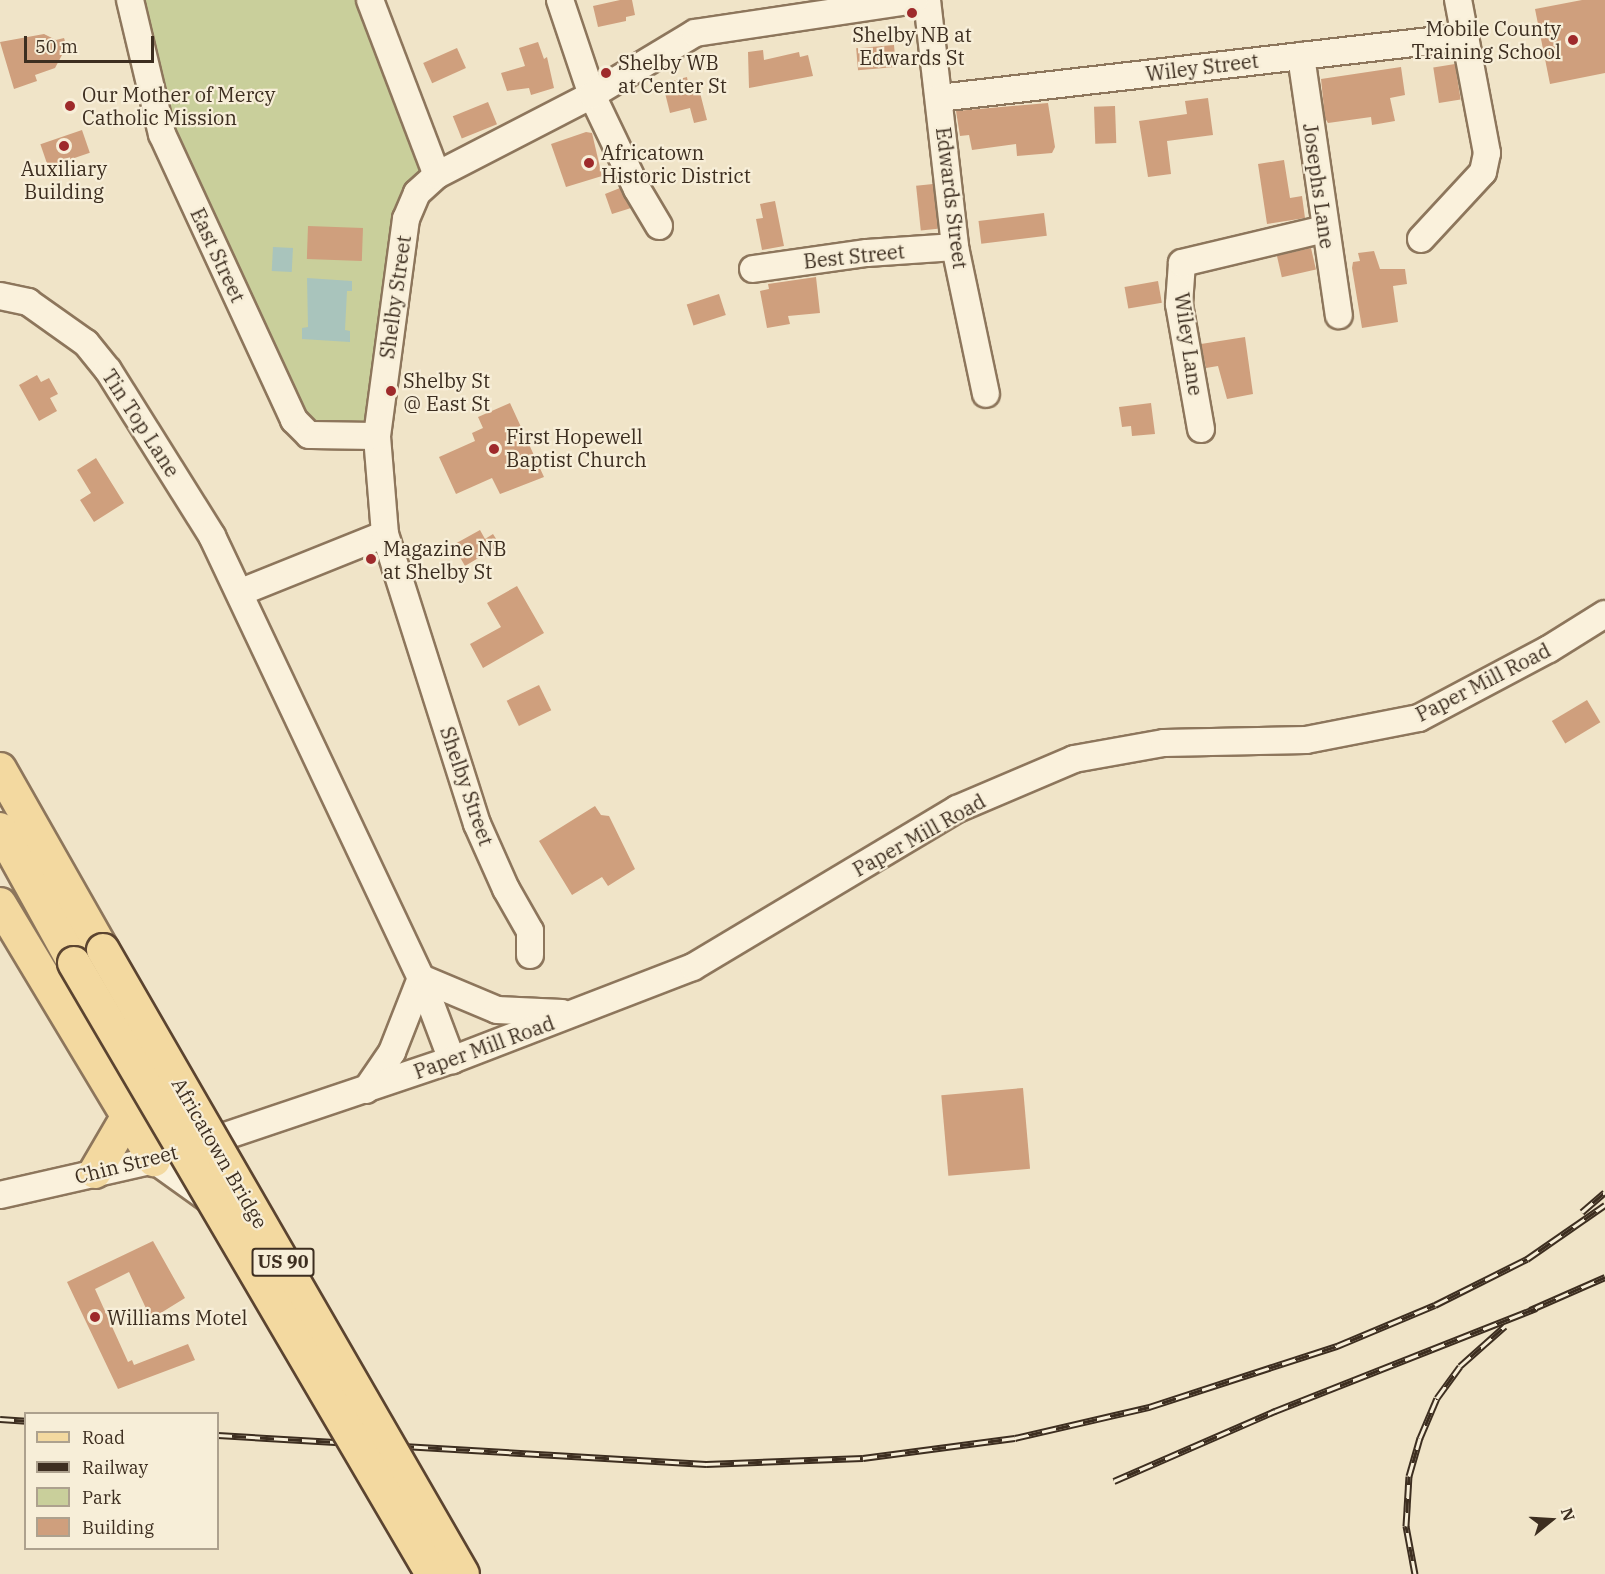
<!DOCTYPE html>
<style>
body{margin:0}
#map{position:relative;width:1605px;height:1574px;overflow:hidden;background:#f0e4c8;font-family:"IBM Plex Serif",serif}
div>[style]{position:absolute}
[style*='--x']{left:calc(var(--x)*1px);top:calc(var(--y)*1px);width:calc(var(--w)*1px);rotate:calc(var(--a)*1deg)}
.green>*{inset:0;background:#c9cf9b}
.water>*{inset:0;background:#a9c4bc;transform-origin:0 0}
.building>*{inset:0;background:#cf9f7d;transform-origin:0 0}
.roads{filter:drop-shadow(2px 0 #8d765c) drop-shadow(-2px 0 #8d765c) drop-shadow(0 2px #8d765c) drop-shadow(0 -2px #8d765c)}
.minor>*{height:26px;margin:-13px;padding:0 13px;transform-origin:13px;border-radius:13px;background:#faf1dc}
.major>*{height:32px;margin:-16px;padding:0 16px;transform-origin:16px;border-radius:16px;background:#f3d9a0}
.rail>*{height:7px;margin-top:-3.5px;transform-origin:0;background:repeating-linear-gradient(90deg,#f7eed8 0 14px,#3d2e20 0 28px);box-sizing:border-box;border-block:2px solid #3d2e20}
.bridges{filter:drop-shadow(2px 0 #5b4430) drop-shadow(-2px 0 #5b4430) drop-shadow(0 2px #5b4430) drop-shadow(0 -2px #5b4430)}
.major-bridge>*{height:32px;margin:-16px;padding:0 16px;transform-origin:16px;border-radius:16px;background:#f3d9a0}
.dots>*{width:16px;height:16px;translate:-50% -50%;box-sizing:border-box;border:3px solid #f7eed8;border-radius:50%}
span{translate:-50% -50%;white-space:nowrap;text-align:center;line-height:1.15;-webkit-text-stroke:4.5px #f7eed8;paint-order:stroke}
.shield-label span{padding:2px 4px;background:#f7eed8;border:2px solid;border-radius:4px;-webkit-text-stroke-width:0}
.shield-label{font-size:18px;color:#3d2e20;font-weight:700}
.poi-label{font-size:20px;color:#3d2e20}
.right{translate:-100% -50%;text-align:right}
.left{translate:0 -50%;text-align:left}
.street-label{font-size:20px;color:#3d2e20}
.legend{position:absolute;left:24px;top:1412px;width:195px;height:138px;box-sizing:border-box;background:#f7eed8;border:2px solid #ada18e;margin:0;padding:8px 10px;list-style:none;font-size:18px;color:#3d2e20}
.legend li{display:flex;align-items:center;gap:12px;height:30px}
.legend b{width:30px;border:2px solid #ada18e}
.north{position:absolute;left:1521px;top:1490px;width:60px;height:60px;-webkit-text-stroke:4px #f7eed8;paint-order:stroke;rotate:72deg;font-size:16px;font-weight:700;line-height:24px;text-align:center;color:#3d2e20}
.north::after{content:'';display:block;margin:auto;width:21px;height:27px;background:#3d2e20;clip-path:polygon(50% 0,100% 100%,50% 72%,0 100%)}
.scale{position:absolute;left:24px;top:36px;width:130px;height:27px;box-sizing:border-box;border:3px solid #3d2e20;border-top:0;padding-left:8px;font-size:18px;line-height:21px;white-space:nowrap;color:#3d2e20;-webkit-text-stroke:4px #f7eed8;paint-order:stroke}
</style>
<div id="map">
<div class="green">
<i style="clip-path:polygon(130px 0,370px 0,437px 175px,417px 193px,377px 436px,309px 435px,162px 134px)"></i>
</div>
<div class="water">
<i style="left:273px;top:247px;width:20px;height:24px;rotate:3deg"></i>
<i style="clip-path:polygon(307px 278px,352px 281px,352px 291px,347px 291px,345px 330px,350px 331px,350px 342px,302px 339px,302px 328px,308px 327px)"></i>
</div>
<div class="building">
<i style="clip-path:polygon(620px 0,632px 0,635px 15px,626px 17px,626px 21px,598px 27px,593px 6px)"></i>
<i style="clip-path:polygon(1582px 0,1605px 0,1605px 73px,1550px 84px,1535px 9px)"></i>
<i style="clip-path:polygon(44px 34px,56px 40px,64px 38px,69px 53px,62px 55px,55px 68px,35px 75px,37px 81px,14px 89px,0 42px)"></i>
<i style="clip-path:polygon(538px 42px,544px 59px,547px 57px,554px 88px,531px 95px,529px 88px,507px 91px,501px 73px,525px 66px,519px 48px)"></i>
<i style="left:894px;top:45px;width:22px;height:38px;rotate:85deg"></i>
<i style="left:457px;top:48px;width:22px;height:37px;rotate:66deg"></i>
<i style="clip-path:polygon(763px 50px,764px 60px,799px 52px,800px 57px,808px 55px,813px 76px,749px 88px,748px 52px)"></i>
<i style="left:1455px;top:64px;width:36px;height:22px;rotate:81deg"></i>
<i style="clip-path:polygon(1401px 67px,1405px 95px,1390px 98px,1395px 121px,1372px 125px,1371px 117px,1328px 123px,1325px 118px,1321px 79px)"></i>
<i style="clip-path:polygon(687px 77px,688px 83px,697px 81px,707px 120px,694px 123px,690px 108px,670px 113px,664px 89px,674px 86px,672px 81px)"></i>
<i style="clip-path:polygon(1208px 98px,1213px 135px,1167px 141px,1171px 174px,1148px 177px,1139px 121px,1187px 114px,1185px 101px)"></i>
<i style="left:488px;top:102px;width:24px;height:38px;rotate:68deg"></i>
<i style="clip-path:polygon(1048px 103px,1055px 147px,1052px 153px,1017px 156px,1016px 144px,972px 150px,969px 135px,960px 136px,956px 111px)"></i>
<i style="left:1115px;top:106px;width:37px;height:21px;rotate:88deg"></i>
<i style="left:82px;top:130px;width:24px;height:44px;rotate:71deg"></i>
<i style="clip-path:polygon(586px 132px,592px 133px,602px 176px,566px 187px,551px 144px)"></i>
<i style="clip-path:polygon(1284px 160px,1290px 198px,1302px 196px,1305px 218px,1267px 224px,1258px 164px)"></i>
<i style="left:933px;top:184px;width:45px;height:17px;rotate:84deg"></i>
<i style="clip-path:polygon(620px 188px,631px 208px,612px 214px,605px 194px)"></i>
<i style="clip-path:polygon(775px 201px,784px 246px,762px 250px,756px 219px,763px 218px,760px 204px)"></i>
<i style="left:1044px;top:213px;width:23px;height:66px;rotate:83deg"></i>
<i style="left:308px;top:226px;width:55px;height:33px;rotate:2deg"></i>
<i style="left:1311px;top:248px;width:22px;height:35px;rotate:77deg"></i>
<i style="clip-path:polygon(1374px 251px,1380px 269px,1405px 269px,1407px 284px,1393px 286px,1398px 322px,1362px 328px,1352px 268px,1353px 262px,1360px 261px,1358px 253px)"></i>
<i style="clip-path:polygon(816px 277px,820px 313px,788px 316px,790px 324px,767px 328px,760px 291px,769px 289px,768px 284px)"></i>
<i style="left:1158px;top:281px;width:22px;height:34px;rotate:80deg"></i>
<i style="left:719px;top:294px;width:22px;height:34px;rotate:72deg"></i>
<i style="clip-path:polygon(1245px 337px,1253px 394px,1227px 399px,1218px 366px,1206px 368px,1201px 344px)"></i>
<i style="clip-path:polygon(37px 375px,41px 382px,49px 378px,58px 394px,50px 398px,57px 411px,39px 421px,19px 385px)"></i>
<i style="clip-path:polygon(510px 403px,544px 477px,500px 494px,492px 478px,456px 494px,439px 457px,475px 441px,472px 433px,483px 428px,478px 417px)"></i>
<i style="clip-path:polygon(1151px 403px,1155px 434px,1132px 436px,1131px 426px,1122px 427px,1119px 407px)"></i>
<i style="clip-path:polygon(96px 458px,124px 503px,94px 522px,80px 500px,91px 493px,77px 470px)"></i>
<i style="clip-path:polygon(480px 530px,485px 539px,493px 534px,500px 545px,465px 566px,453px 545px)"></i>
<i style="clip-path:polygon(517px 586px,544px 633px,483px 668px,470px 644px,501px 627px,487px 603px)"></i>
<i style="left:539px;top:685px;width:28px;height:36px;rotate:64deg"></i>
<i style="left:1587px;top:700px;width:26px;height:41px;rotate:59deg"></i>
<i style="clip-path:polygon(595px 806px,601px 815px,609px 816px,635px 869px,608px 886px,602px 877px,572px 895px,539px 841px)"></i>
<i style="left:1023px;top:1088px;width:81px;height:82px;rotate:85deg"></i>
<i style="clip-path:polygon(153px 1241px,185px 1298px,151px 1319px,129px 1272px,95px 1289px,128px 1362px,132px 1360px,134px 1365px,188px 1344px,195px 1360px,118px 1389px,67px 1282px)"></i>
</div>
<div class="roads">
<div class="minor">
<i style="--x:130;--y:0;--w:138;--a:76.6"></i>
<i style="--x:162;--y:134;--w:315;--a:65.2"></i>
<i style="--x:294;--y:420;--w:21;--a:45"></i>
<i style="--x:309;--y:435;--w:68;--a:0.8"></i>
<i style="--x:370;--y:0;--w:187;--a:69.1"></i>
<i style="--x:560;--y:0;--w:100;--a:71.4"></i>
<i style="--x:592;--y:95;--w:104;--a:64.4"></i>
<i style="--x:637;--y:189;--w:43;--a:59.3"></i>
<i style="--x:927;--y:0;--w:249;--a:83.5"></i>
<i style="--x:955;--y:247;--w:150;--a:78.1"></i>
<i style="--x:1301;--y:56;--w:262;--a:81.7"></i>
<i style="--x:939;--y:98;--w:530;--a:-6.62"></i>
<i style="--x:1421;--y:239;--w:91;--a:-47.2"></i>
<i style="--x:1483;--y:172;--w:19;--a:-78"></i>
<i style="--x:1487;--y:153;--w:156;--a:-100.7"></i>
<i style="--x:753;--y:269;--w:115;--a:-8"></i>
<i style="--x:867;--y:253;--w:88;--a:-3.9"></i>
<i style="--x:0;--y:296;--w:29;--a:12"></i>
<i style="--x:28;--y:302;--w:71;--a:35.3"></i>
<i style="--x:86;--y:343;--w:35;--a:51"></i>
<i style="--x:108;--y:370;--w:196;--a:57.9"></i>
<i style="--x:212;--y:536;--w:489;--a:64.7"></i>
<i style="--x:421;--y:978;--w:88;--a:69.3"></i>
<i style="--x:1201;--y:429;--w:127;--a:-100"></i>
<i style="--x:1179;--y:304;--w:41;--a:-85.8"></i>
<i style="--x:1182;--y:263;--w:147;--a:-13.4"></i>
<i style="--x:241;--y:592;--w:155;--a:-21.9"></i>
<i style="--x:530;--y:955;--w:24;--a:-90"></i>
<i style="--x:530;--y:931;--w:48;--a:-119.7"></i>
<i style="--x:506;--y:889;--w:71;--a:-114"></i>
<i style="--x:477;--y:824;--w:304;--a:-107.6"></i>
<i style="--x:385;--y:534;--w:98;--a:-94.7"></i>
<i style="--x:377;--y:436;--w:219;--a:-82.4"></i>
<i style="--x:406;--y:219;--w:28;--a:-67"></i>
<i style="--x:417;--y:193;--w:27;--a:-42"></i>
<i style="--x:437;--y:175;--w:174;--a:-27.3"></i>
<i style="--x:592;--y:95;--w:120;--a:-31"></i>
<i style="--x:695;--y:33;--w:222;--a:-8.5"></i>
<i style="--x:366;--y:1090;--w:46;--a:-55.6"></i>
<i style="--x:392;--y:1052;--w:79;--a:-68.6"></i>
<i style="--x:421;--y:978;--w:82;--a:22.8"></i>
<i style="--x:497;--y:1010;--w:65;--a:2.6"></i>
<i style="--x:154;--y:1160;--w:69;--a:35.5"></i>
<i style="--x:0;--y:1195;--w:158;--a:-12.8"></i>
<i style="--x:154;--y:1160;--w:314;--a:-18.6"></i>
<i style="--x:452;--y:1060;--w:258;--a:-21.1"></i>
<i style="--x:693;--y:967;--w:308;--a:-30.9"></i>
<i style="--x:957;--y:809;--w:127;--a:-23.1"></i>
<i style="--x:1074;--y:759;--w:91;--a:-10.1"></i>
<i style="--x:1164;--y:743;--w:142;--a:-1.2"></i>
<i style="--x:1306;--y:740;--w:115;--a:-11"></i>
<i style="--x:1419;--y:718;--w:147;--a:-28"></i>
<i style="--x:1549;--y:649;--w:66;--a:-32"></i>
</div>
<div class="major">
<i style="--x:0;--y:769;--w:208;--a:60.4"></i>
<i style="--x:0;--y:829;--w:153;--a:61.1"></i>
<i style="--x:0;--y:904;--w:299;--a:59"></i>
<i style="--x:95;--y:1172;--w:67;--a:-59.6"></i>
</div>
</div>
<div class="rail">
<i style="--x:1582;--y:1212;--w:30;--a:-41"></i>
<i style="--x:1530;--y:1310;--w:82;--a:-23.7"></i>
<i style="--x:0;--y:1419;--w:26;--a:4"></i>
<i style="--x:218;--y:1435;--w:489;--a:3.4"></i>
<i style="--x:706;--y:1464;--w:157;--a:-2.2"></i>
<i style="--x:863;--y:1458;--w:153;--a:-7.5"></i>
<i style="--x:1015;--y:1438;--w:138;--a:-13"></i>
<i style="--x:1149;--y:1407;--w:198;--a:-18"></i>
<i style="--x:1337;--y:1346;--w:106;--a:-22.7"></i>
<i style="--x:1435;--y:1305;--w:103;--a:-26.6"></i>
<i style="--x:1527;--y:1259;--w:95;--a:-34.7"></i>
<i style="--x:1114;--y:1481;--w:176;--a:-23.5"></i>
<i style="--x:1275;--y:1411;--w:281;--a:-21.5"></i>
<i style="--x:1415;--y:1574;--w:49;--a:-100.6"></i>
<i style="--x:1406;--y:1526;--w:50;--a:-86.6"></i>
<i style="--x:1409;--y:1476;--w:40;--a:-74"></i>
<i style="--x:1420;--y:1438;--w:43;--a:-67"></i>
<i style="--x:1437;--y:1398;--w:39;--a:-54"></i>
<i style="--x:1460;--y:1366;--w:60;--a:-41.6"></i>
</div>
<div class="bridges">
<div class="major-bridge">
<i style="--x:103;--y:950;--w:720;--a:60.02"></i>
<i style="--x:74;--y:963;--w:708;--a:59.63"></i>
</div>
</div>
<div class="dots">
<i style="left:912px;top:13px;background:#9e2a2b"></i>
<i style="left:1573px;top:40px;background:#9e2a2b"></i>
<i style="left:606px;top:73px;background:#9e2a2b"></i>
<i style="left:70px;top:106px;background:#9e2a2b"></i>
<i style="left:64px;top:146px;background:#9e2a2b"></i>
<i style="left:589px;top:163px;background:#9e2a2b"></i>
<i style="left:391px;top:391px;background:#9e2a2b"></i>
<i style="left:494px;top:449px;background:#9e2a2b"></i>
<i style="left:371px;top:559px;background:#9e2a2b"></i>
<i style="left:95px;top:1317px;background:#9e2a2b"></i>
</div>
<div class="shield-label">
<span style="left:283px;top:1262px">US 90</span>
</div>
<div class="poi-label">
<span class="right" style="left:1561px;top:40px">Mobile County<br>Training School</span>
<span style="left:912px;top:46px">Shelby NB at<br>Edwards St</span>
<span class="left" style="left:618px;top:74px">Shelby WB<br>at Center St</span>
<span class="left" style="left:82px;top:106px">Our Mother of Mercy<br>Catholic Mission</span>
<span class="left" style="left:601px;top:164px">Africatown<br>Historic District</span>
<span style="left:64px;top:180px">Auxiliary<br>Building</span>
<span class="left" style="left:403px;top:392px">Shelby St<br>@ East St</span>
<span class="left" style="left:506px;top:448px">First Hopewell<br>Baptist Church</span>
<span class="left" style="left:383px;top:560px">Magazine NB<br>at Shelby St</span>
<span class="left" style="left:107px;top:1317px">Williams Motel</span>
</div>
<div class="street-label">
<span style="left:1202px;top:67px;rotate:-7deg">Wiley Street</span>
<span style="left:1319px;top:186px;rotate:82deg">Josephs Lane</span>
<span style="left:952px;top:198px;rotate:83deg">Edwards Street</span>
<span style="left:218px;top:255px;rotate:65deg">East Street</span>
<span style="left:854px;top:256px;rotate:-6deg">Best Street</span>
<span style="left:395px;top:297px;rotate:-82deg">Shelby Street</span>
<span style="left:1189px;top:344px;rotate:82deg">Wiley Lane</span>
<span style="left:141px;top:423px;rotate:57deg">Tin Top Lane</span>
<span style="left:1483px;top:682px;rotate:-27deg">Paper Mill Road</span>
<span style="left:467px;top:786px;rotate:71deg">Shelby Street</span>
<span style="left:919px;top:835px;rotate:-29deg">Paper Mill Road</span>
<span style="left:484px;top:1047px;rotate:-20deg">Paper Mill Road</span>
<span style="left:220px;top:1153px;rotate:60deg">Africatown Bridge</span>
<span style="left:126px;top:1164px;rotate:-14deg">Chin Street</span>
</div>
<ul class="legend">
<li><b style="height:8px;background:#f3d9a0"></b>Road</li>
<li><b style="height:8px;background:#3d2e20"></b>Railway</li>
<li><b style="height:16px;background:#c9cf9b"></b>Park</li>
<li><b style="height:16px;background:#cf9f7d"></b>Building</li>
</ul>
<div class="north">N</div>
<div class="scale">50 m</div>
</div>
